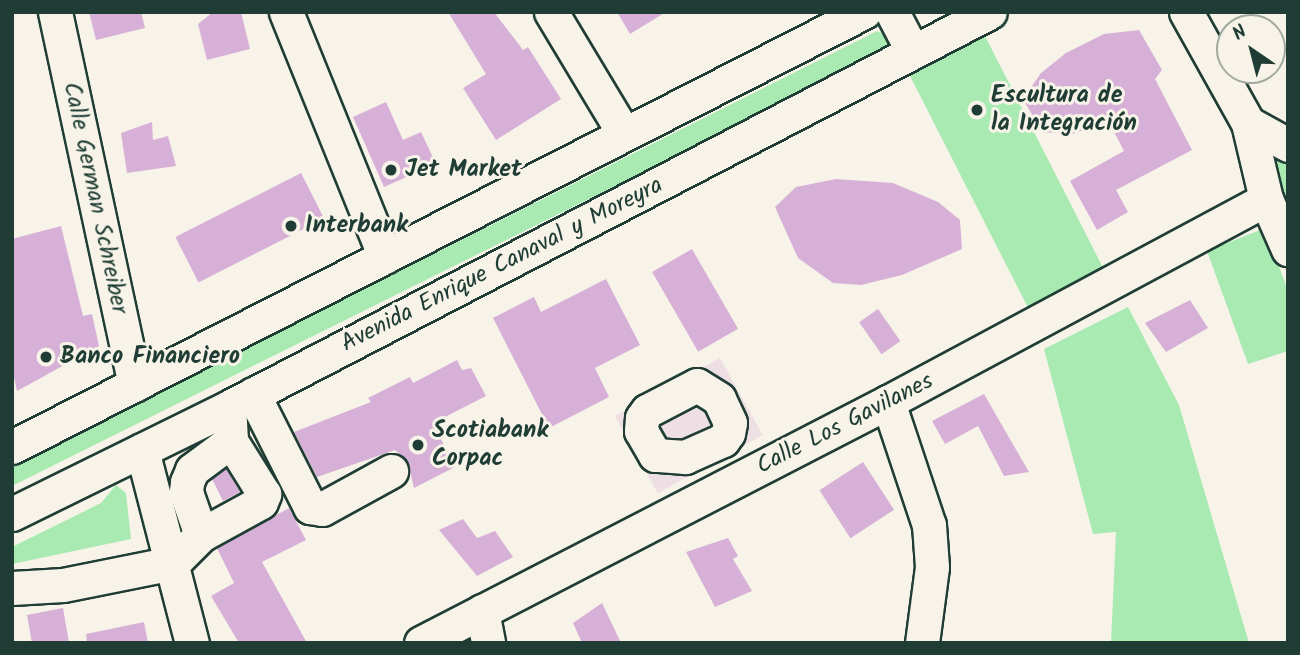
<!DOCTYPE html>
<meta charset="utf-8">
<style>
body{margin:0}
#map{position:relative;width:1300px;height:655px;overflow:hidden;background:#f7f3e8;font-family:Kalam,sans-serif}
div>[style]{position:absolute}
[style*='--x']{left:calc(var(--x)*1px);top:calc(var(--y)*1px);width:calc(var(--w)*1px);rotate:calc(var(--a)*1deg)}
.built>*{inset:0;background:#eddfe3;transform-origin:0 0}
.green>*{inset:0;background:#a9eab3;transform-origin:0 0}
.building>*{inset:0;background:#d7b0d7;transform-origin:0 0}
.roads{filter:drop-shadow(2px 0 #1f3d34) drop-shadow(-2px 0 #1f3d34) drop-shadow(0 2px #1f3d34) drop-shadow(0 -2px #1f3d34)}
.minor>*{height:33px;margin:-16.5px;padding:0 16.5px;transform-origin:16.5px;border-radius:16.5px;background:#f7f3e8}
.dots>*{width:19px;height:19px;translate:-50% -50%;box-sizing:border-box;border:4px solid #f7f3e8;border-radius:50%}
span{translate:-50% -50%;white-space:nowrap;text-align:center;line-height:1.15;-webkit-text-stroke:6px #f7f3e8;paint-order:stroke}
.poi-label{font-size:24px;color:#1f3d34;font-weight:700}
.left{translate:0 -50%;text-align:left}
.street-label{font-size:24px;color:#1f3d34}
.frame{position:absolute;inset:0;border:14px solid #1f3d34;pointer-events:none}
.north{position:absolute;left:1216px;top:14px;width:70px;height:70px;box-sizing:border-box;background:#f7f3e8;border:2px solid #a1aaa0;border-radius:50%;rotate:325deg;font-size:19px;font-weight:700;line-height:28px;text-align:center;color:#1f3d34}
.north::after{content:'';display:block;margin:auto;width:24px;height:32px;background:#1f3d34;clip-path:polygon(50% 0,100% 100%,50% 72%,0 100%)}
</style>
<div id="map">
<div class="built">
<i style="left:720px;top:358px;width:88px;height:120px;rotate:61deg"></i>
</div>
<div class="green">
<i style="clip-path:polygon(877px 31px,893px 38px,886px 51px,12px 486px,12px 466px)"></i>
<i style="left:985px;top:36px;width:264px;height:85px;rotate:63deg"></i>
<i style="clip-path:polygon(1288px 151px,1288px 206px,1266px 154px)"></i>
<i style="clip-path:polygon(1265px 228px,1288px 291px,1288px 351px,1248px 364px,1207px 251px)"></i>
<i style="clip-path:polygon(1128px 307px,1179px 405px,1249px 643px,1111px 643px,1116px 532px,1093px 534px,1044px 349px)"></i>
<i style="clip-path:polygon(116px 485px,126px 493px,131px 539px,12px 564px,12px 547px,101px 503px)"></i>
</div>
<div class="building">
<i style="clip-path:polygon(89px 12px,141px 12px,145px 28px,96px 40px)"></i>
<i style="clip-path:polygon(213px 12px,241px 12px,250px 49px,207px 60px,198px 24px)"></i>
<i style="clip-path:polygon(448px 12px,494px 12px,523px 50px,528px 47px,561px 99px,496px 140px,463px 88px,486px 74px)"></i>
<i style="clip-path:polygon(617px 12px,666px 12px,630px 34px)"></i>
<i style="clip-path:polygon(1139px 30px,1162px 70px,1155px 79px,1192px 150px,1116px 190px,1128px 212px,1097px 230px,1070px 181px,1124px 151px,1108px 120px,1073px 134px,1042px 132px,1023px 99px,1041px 73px,1066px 53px,1104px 34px)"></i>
<i style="clip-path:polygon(386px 102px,403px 140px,421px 132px,436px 164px,384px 187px,353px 117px)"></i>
<i style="clip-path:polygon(152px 122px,153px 140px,168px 136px,176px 166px,127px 173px,121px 133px)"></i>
<i style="left:301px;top:173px;width:51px;height:141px;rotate:63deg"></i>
<i style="clip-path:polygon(836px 179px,893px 183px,938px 202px,960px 220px,962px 249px,902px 275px,861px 285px,833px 283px,798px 258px,775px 207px,796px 187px)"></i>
<i style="clip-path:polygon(61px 226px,83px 316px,92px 314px,99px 346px,17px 391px,12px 368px,12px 239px)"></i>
<i style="left:692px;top:249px;width:92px;height:46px;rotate:60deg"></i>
<i style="clip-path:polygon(606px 279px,640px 345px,595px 368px,609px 397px,549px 428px,493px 318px,534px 297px,541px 312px)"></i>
<i style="clip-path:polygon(1190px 300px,1208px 328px,1166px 352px,1145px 323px)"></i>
<i style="left:878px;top:309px;width:39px;height:23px;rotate:55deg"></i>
<i style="clip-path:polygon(457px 360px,462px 370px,471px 368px,486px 396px,433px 423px,455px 467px,414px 488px,408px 462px,395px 450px,317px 477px,294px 432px,371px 402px,368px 398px,410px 377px,413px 383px)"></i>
<i style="clip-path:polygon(984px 394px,1029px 472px,1004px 476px,978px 426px,945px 444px,932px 421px)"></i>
<i style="left:863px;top:462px;width:57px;height:52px;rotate:57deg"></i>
<i style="clip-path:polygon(226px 469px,240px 492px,223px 501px,212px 479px)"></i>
<i style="clip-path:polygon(289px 508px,306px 540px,262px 562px,307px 643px,239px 643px,211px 596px,234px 583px,217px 548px)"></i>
<i style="clip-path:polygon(463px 519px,477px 538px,495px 531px,513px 557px,477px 576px,439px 530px)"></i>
<i style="clip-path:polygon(728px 538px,738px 556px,733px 559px,752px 591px,715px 607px,686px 552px)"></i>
<i style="clip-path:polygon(602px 603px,621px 643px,582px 643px,573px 623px)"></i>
<i style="clip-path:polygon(63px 608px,69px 643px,32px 643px,27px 615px)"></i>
<i style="clip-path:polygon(144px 622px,148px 643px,87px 643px,86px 634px)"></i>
</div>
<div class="roads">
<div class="minor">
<i style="--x:55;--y:12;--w:381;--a:77.9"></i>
<i style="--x:286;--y:12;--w:264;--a:68"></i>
<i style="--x:551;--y:12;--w:140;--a:59"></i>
<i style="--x:892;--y:12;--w:45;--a:62.3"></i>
<i style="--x:1186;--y:12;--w:127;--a:60.8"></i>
<i style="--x:1248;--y:123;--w:78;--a:76.7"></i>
<i style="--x:1266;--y:199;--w:55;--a:66.3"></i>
<i style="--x:1248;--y:123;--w:46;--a:28.8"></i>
<i style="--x:697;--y:385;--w:26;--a:32"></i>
<i style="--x:719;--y:399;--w:26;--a:65"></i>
<i style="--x:730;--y:423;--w:10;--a:101"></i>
<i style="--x:728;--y:433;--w:9;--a:126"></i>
<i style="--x:723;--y:440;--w:42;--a:155.9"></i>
<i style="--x:685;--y:457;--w:30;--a:-176"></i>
<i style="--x:655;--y:455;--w:28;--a:-120"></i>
<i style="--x:641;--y:431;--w:13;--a:-86"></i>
<i style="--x:642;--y:418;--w:9;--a:-54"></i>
<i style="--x:647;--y:411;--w:56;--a:-27.5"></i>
<i style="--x:253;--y:394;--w:127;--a:63.2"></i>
<i style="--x:310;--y:507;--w:12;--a:9"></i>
<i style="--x:322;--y:509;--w:79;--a:-28.8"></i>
<i style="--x:888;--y:402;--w:130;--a:71.6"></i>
<i style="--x:929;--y:525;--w:42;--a:85.9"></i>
<i style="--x:932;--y:567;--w:77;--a:97.5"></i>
<i style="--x:12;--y:447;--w:957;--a:-27.05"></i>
<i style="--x:142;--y:450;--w:199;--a:75.5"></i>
<i style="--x:12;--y:514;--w:242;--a:-26.2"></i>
<i style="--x:229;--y:407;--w:857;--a:-27.43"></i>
<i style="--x:201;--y:535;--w:68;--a:-28.8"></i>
<i style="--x:261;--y:502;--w:9;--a:-69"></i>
<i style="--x:264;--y:494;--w:62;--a:-121.9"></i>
<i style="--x:12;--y:588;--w:51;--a:-3.4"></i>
<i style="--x:63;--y:585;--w:112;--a:-11.3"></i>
<i style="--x:173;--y:563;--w:40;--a:-45"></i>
<i style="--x:201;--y:535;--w:46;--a:-109.2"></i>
<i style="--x:186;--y:492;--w:10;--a:-84"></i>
<i style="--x:187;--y:482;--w:13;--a:-67"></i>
<i style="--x:192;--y:470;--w:49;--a:-36.6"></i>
<i style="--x:231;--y:441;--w:34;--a:-93"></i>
<i style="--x:482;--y:611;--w:33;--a:79"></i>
<i style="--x:421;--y:643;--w:526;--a:-27.3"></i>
<i style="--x:888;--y:402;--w:429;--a:-28.2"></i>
</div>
</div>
<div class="dots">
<i style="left:977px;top:110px;background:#1f3d34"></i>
<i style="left:391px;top:170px;background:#1f3d34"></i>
<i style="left:291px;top:226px;background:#1f3d34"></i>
<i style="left:46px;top:357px;background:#1f3d34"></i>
<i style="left:418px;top:445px;background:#1f3d34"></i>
</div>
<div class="poi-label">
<span class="left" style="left:991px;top:110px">Escultura de<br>la Integración</span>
<span class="left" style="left:405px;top:170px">Jet Market</span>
<span class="left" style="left:305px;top:226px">Interbank</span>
<span class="left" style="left:60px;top:357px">Banco Financiero</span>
<span class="left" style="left:432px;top:445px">Scotiabank<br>Corpac</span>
</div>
<div class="street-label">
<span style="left:95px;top:198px;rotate:78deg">Calle German Schreiber</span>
<span style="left:502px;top:265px;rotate:-27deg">Avenida Enrique Canaval y Moreyra</span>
<span style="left:845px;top:424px;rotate:-27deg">Calle Los Gavilanes</span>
</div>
<div class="frame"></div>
<div class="north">N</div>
</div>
